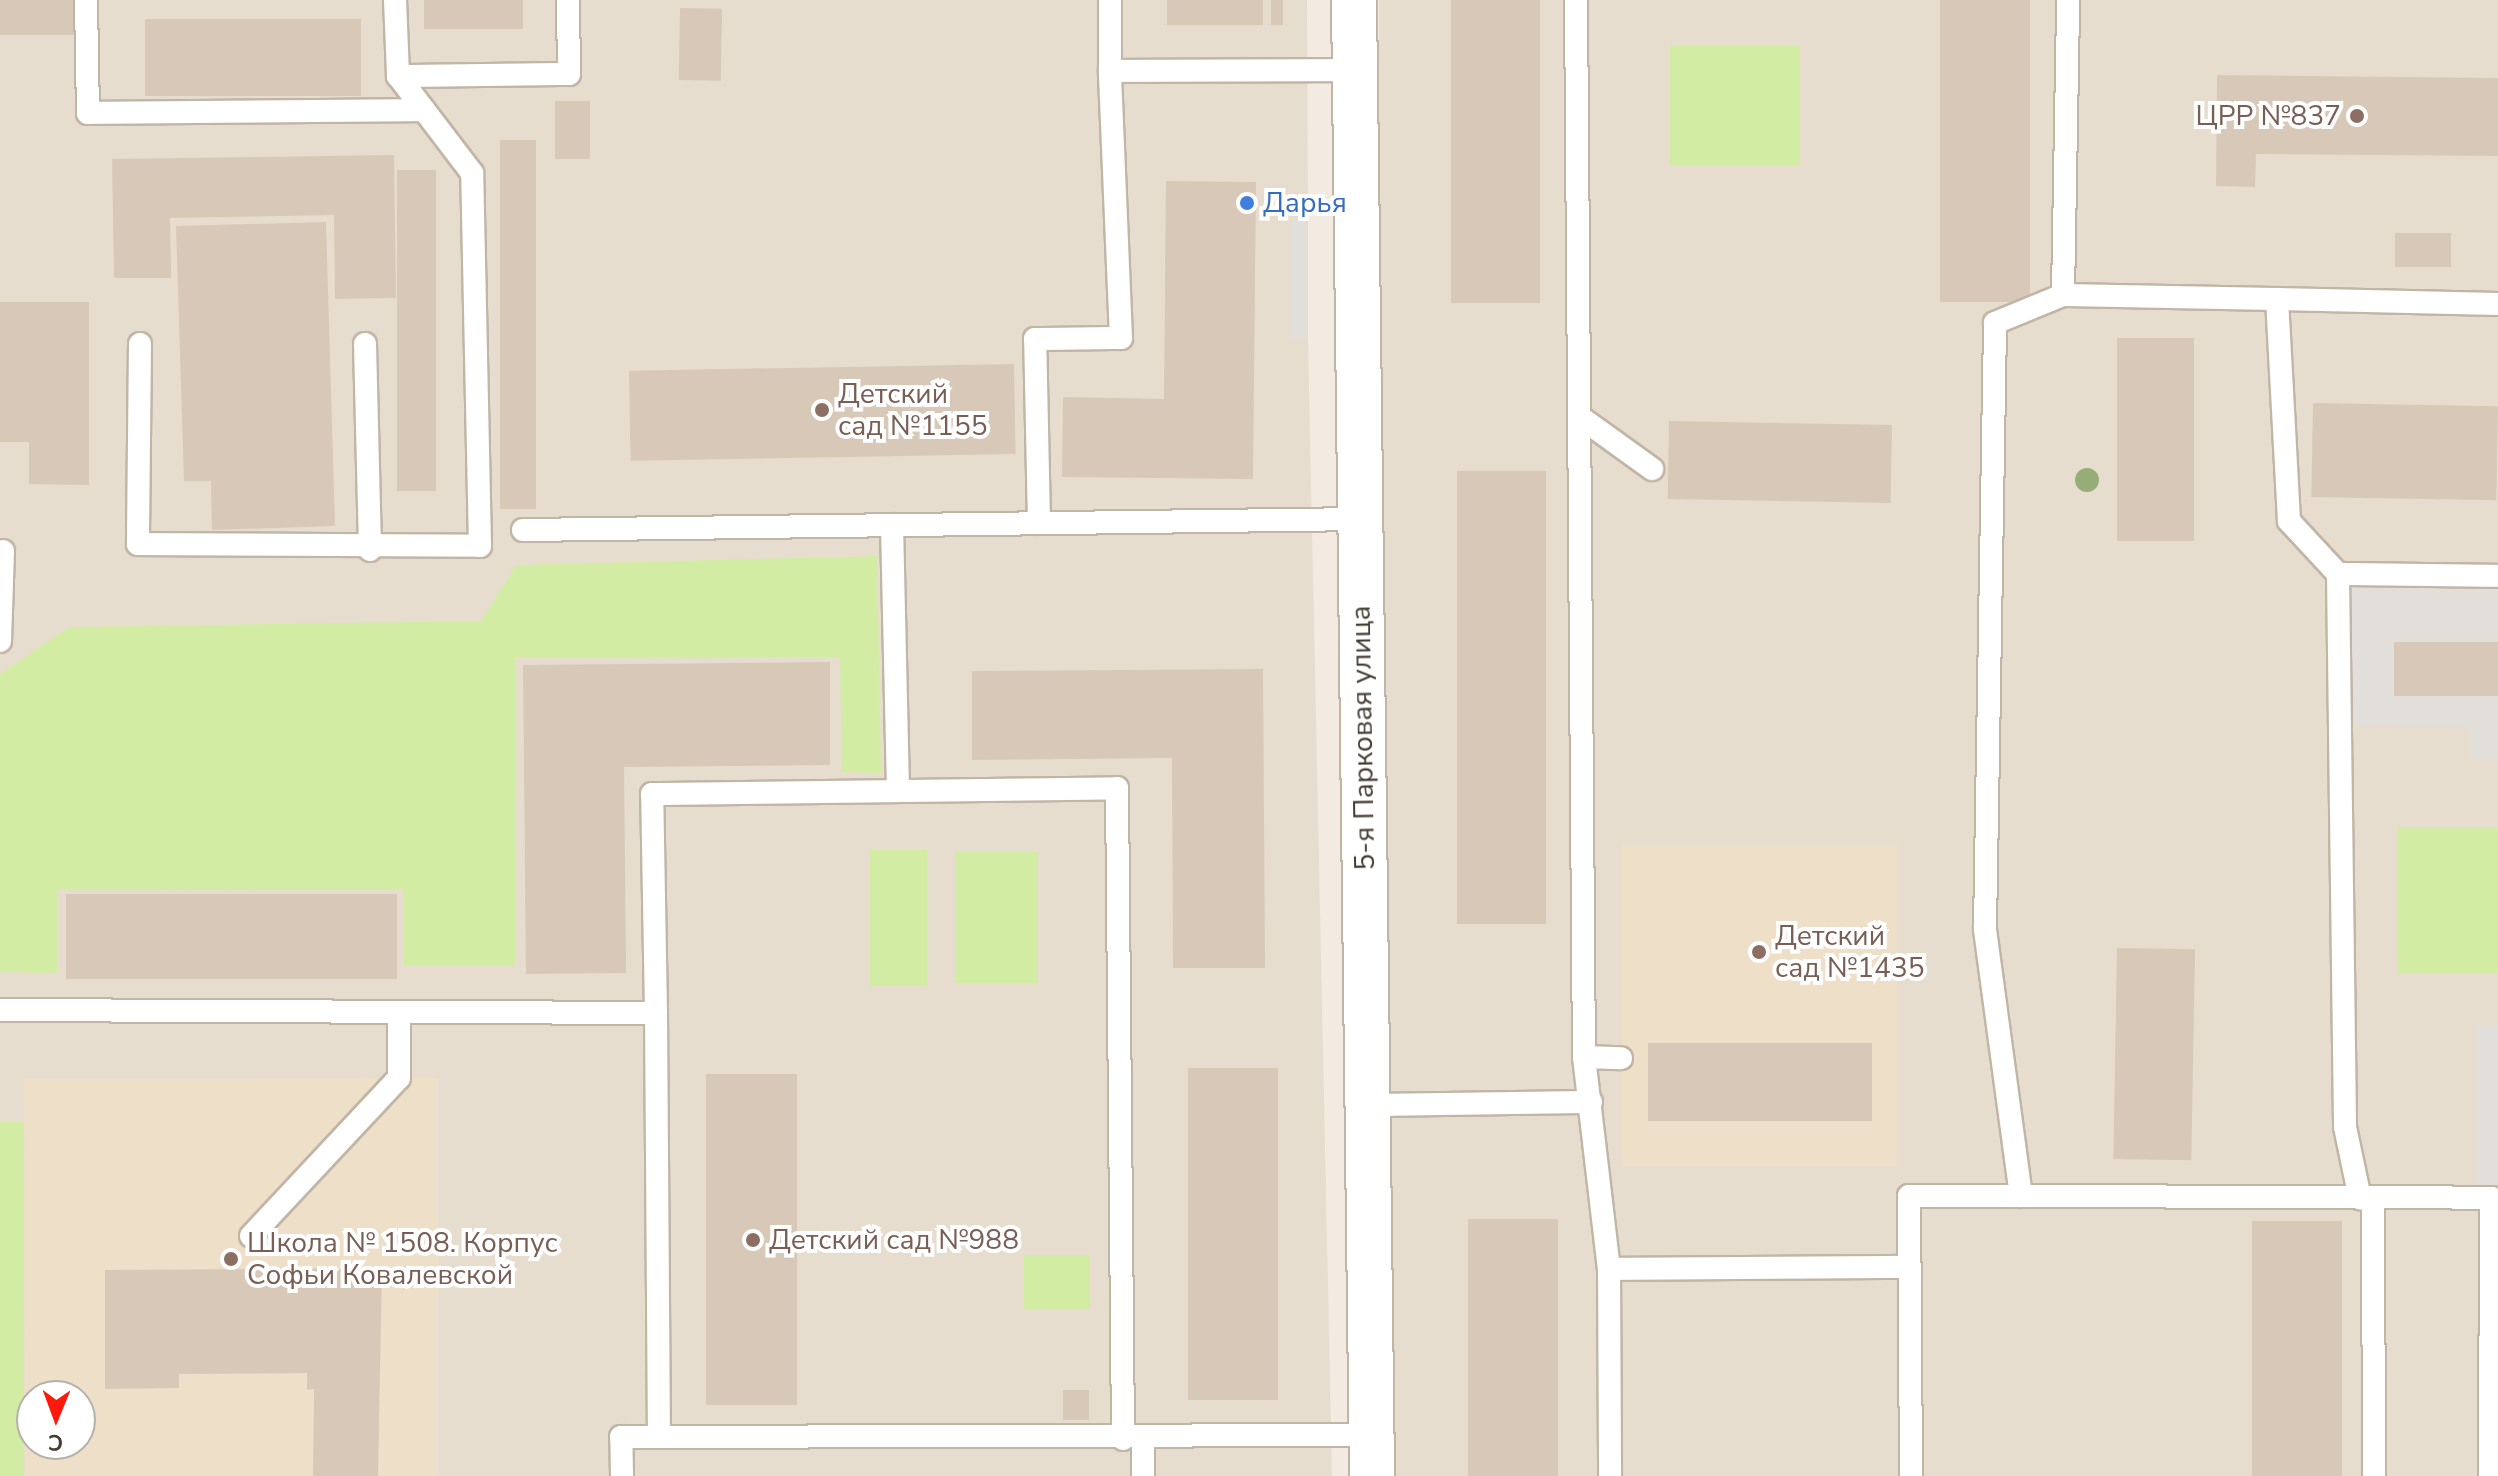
<!DOCTYPE html>
<meta charset="utf-8">
<style>
body{margin:0}
#map{position:relative;width:2498px;height:1476px;overflow:hidden;background:#f3ebe1;font-family:"Nunito Sans",sans-serif}
div>[style]{position:absolute}
[style*='--x']{left:calc(var(--x)*1px);top:calc(var(--y)*1px);width:calc(var(--w)*1px);rotate:calc(var(--a)*1deg)}
.residential>*{inset:0;background:#e7ddce;transform-origin:0 0}
.education>*{inset:0;background:#eedfc9;transform-origin:0 0}
.green>*{inset:0;background:#d3eca4;transform-origin:0 0}
.parking>*{inset:0;background:#e2deda;transform-origin:0 0}
.building>*{inset:0;background:#d8c8b8;transform-origin:0 0}
.roads{filter:drop-shadow(2px 0 #c1b5a6) drop-shadow(-2px 0 #c1b5a6) drop-shadow(0 2px #c1b5a6) drop-shadow(0 -2px #c1b5a6)}
.service>*{height:22px;margin:-11px;padding:0 11px;transform-origin:11px;border-radius:11px;background:#fff}
.minor>*{height:44px;margin:-22px;padding:0 22px;transform-origin:22px;border-radius:22px;background:#fff}
.trees>*{width:24px;height:24px;margin:-12px;border-radius:50%;background:#97ad77}
.dots>*{width:22px;height:22px;translate:-50% -50%;box-sizing:border-box;border:4px solid #fff;border-radius:50%}
span{translate:-50% -50%;white-space:nowrap;text-align:center;line-height:1.15;-webkit-text-stroke:8px #fff;paint-order:stroke}
.education-label{font-size:28px;color:#785e54}
.right{translate:-100% -50%;text-align:right}
.left{translate:0 -50%;text-align:left}
.shop-label{font-size:28px;color:#366cbe}
.street-label{font-size:28px;color:#443b31}
.north{position:absolute;left:16px;top:1380px;width:80px;height:80px;box-sizing:border-box;background:#fff;border:2px solid #b4b1ad;border-radius:50%;rotate:181deg;font-size:22px;font-weight:700;line-height:32px;text-align:center;color:#443b31}
.north::after{content:'';display:block;margin:auto;width:28px;height:36px;background:#ff180b;clip-path:polygon(50% 0,100% 100%,50% 72%,0 100%)}
</style>
<div id="map">
<div class="residential">
<i style="clip-path:polygon(evenodd,0 0,1307px 0,1308px 222px,1289px 222px,1289px 338px,1308px 338px,1332px 1476px,0 1476px,0 0,32px 1396px,80px 1396px,80px 1444px,32px 1444px,32px 1396px)"></i>
<i style="left:1379px;top:0;width:1119px;height:1476px"></i>
</div>
<div class="education">
<i style="left:1622px;top:845px;width:275px;height:321px"></i>
<i style="clip-path:polygon(evenodd,438px 1078px,438px 1476px,25px 1476px,24px 1079px,438px 1078px,32px 1396px,80px 1396px,80px 1444px,32px 1444px,32px 1396px)"></i>
</div>
<div class="green">
<i style="left:1800px;top:45px;width:120px;height:130px;rotate:90deg"></i>
<i style="clip-path:polygon(877px 556px,881px 773px,842px 772px,840px 657px,515px 657px,515px 965px,404px 965px,403px 890px,57px 889px,57px 973px,0 972px,0 674px,69px 627px,481px 621px,516px 565px)"></i>
<i style="left:2397px;top:827px;width:101px;height:147px"></i>
<i style="left:870px;top:850px;width:57px;height:136px"></i>
<i style="left:955px;top:852px;width:83px;height:131px"></i>
<i style="left:0;top:1122px;width:24px;height:354px"></i>
<i style="left:1024px;top:1255px;width:66px;height:54px"></i>
</div>
<div class="parking">
<i style="left:1289px;top:222px;width:19px;height:116px"></i>
<i style="clip-path:polygon(2347px 579px,2498px 581px,2498px 760px,2471px 760px,2470px 727px,2348px 726px)"></i>
<i style="left:2476px;top:1025px;width:22px;height:160px"></i>
</div>
<div class="building">
<i style="left:0;top:0;width:75px;height:35px"></i>
<i style="left:424px;top:0;width:99px;height:29px"></i>
<i style="left:1167px;top:0;width:96px;height:25px"></i>
<i style="left:1271px;top:0;width:12px;height:25px"></i>
<i style="left:1451px;top:0;width:89px;height:303px"></i>
<i style="left:1940px;top:0;width:90px;height:302px"></i>
<i style="left:680px;top:8px;width:42px;height:72px;rotate:1deg"></i>
<i style="left:145px;top:19px;width:216px;height:77px"></i>
<i style="clip-path:polygon(2217px 75px,2498px 78px,2498px 156px,2256px 154px,2255px 187px,2216px 186px)"></i>
<i style="left:555px;top:101px;width:35px;height:58px"></i>
<i style="left:500px;top:140px;width:36px;height:369px"></i>
<i style="clip-path:polygon(394px 155px,396px 298px,335px 299px,334px 215px,170px 218px,171px 278px,114px 278px,112px 159px)"></i>
<i style="left:397px;top:170px;width:39px;height:321px"></i>
<i style="clip-path:polygon(1166px 181px,1256px 182px,1253px 479px,1062px 477px,1063px 397px,1164px 399px)"></i>
<i style="clip-path:polygon(326px 222px,335px 526px,212px 530px,211px 481px,184px 481px,176px 226px)"></i>
<i style="left:2395px;top:233px;width:56px;height:34px"></i>
<i style="clip-path:polygon(0 302px,89px 302px,89px 485px,29px 484px,29px 442px,0 442px)"></i>
<i style="left:2117px;top:338px;width:77px;height:203px"></i>
<i style="left:1014px;top:364px;width:90px;height:385px;rotate:89deg"></i>
<i style="left:2313px;top:403px;width:185px;height:94px;rotate:1deg"></i>
<i style="left:1669px;top:421px;width:223px;height:78px;rotate:1deg"></i>
<i style="left:1457px;top:471px;width:89px;height:453px"></i>
<i style="left:2394px;top:642px;width:104px;height:54px"></i>
<i style="clip-path:polygon(830px 662px,830px 765px,624px 767px,626px 973px,526px 974px,523px 665px)"></i>
<i style="clip-path:polygon(1263px 669px,1265px 968px,1173px 968px,1172px 758px,972px 760px,972px 671px)"></i>
<i style="left:66px;top:894px;width:331px;height:85px"></i>
<i style="left:2117px;top:948px;width:78px;height:211px;rotate:1deg"></i>
<i style="left:1648px;top:1043px;width:224px;height:78px"></i>
<i style="left:1278px;top:1068px;width:332px;height:90px;rotate:90deg"></i>
<i style="left:797px;top:1074px;width:331px;height:91px;rotate:90deg"></i>
<i style="left:1468px;top:1219px;width:90px;height:257px"></i>
<i style="left:2252px;top:1221px;width:90px;height:255px"></i>
<i style="clip-path:polygon(382px 1268px,378px 1476px,313px 1476px,314px 1389px,307px 1390px,307px 1373px,179px 1374px,179px 1388px,105px 1389px,105px 1270px)"></i>
<i style="left:1063px;top:1390px;width:26px;height:30px"></i>
</div>
<div class="roads">
<div class="service">
<i style="--x:86;--y:0;--w:113;--a:89"></i>
<i style="--x:88;--y:113;--w:336;--a:-0.5"></i>
<i style="--x:395;--y:0;--w:76;--a:87.7"></i>
<i style="--x:398;--y:76;--w:171;--a:-0.7"></i>
<i style="--x:569;--y:74;--w:74;--a:-90.8"></i>
<i style="--x:1576;--y:0;--w:1057;--a:89.57"></i>
<i style="--x:1584;--y:1057;--w:213;--a:83.3"></i>
<i style="--x:1609;--y:1269;--w:207;--a:89.7"></i>
<i style="--x:1110;--y:71;--w:71;--a:-90"></i>
<i style="--x:2063;--y:295;--w:214;--a:1.1"></i>
<i style="--x:2277;--y:299;--w:222;--a:86.9"></i>
<i style="--x:2289;--y:521;--w:72;--a:47.2"></i>
<i style="--x:2338;--y:574;--w:553;--a:89.27"></i>
<i style="--x:2345;--y:1127;--w:73;--a:78.1"></i>
<i style="--x:2277;--y:299;--w:221;--a:1.3"></i>
<i style="--x:140;--y:344;--w:200;--a:90.6"></i>
<i style="--x:138;--y:544;--w:342;--a:0.3"></i>
<i style="--x:480;--y:546;--w:373;--a:-91.2"></i>
<i style="--x:472;--y:173;--w:122;--a:-127.3"></i>
<i style="--x:365;--y:344;--w:206;--a:88.6"></i>
<i style="--x:1580;--y:417;--w:89;--a:35.8"></i>
<i style="--x:1039;--y:523;--w:184;--a:-91.2"></i>
<i style="--x:1035;--y:339;--w:86;--a:-0.7"></i>
<i style="--x:1121;--y:338;--w:267;--a:-92.4"></i>
<i style="--x:1110;--y:71;--w:245;--a:-0.2"></i>
<i style="--x:892;--y:525;--w:264;--a:88.7"></i>
<i style="--x:523;--y:530;--w:837;--a:-0.75"></i>
<i style="--x:2338;--y:574;--w:160;--a:0.7"></i>
<i style="--x:0;--y:641;--w:90;--a:-88.1"></i>
<i style="--x:0;--y:1010;--w:656;--a:0.26"></i>
<i style="--x:656;--y:1013;--w:219;--a:-91"></i>
<i style="--x:652;--y:794;--w:465;--a:-0.7"></i>
<i style="--x:1117;--y:788;--w:651;--a:89.47"></i>
<i style="--x:656;--y:1013;--w:424;--a:89.6"></i>
<i style="--x:1584;--y:1057;--w:37;--a:2"></i>
<i style="--x:1367;--y:1105;--w:224;--a:-0.8"></i>
<i style="--x:2021;--y:1196;--w:470;--a:0.2"></i>
<i style="--x:2491;--y:1198;--w:278;--a:90.2"></i>
<i style="--x:2373;--y:1198;--w:278;--a:89.8"></i>
<i style="--x:251;--y:1236;--w:216;--a:-46.9"></i>
<i style="--x:399;--y:1078;--w:66;--a:-90"></i>
<i style="--x:1609;--y:1269;--w:300;--a:-0.4"></i>
<i style="--x:1143;--y:1439;--w:37;--a:90"></i>
<i style="--x:622;--y:1476;--w:39;--a:-91"></i>
<i style="--x:621;--y:1437;--w:750;--a:-0.15"></i>
<i style="--x:1911;--y:1476;--w:280;--a:-90.4"></i>
<i style="--x:1909;--y:1196;--w:112;--a:0"></i>
<i style="--x:2021;--y:1196;--w:269;--a:-97.7"></i>
<i style="--x:1985;--y:929;--w:606;--a:-89.05"></i>
<i style="--x:1995;--y:323;--w:74;--a:-22.4"></i>
<i style="--x:2063;--y:295;--w:295;--a:-89"></i>
</div>
<div class="minor">
<i style="--x:1354;--y:0;--w:1476;--a:89.3"></i>
</div>
</div>
<div class="trees">
<i style="left:2087px;top:480px"></i>
</div>
<div class="dots">
<i style="left:2357px;top:116px;background:#8d6e63"></i>
<i style="left:1247px;top:203px;background:#3f7fe0"></i>
<i style="left:822px;top:410px;background:#8d6e63"></i>
<i style="left:1759px;top:952px;background:#8d6e63"></i>
<i style="left:753px;top:1240px;background:#8d6e63"></i>
<i style="left:231px;top:1259px;background:#8d6e63"></i>
</div>
<div class="education-label">
<span class="right" style="left:2341px;top:116px">ЦРР №837</span>
<span class="left" style="left:838px;top:410px">Детский<br>сад №1155</span>
<span class="left" style="left:1775px;top:952px">Детский<br>сад №1435</span>
<span class="left" style="left:769px;top:1240px">Детский сад №988</span>
<span class="left" style="left:247px;top:1259px">Школа № 1508. Корпус<br>Софьи Ковалевской</span>
</div>
<div class="shop-label">
<span class="left" style="left:1263px;top:203px">Дарья</span>
</div>
<div class="street-label">
<span style="left:1363px;top:738px;rotate:-91deg">5-я Парковая улица</span>
</div>
<div class="north">С</div>
</div>
